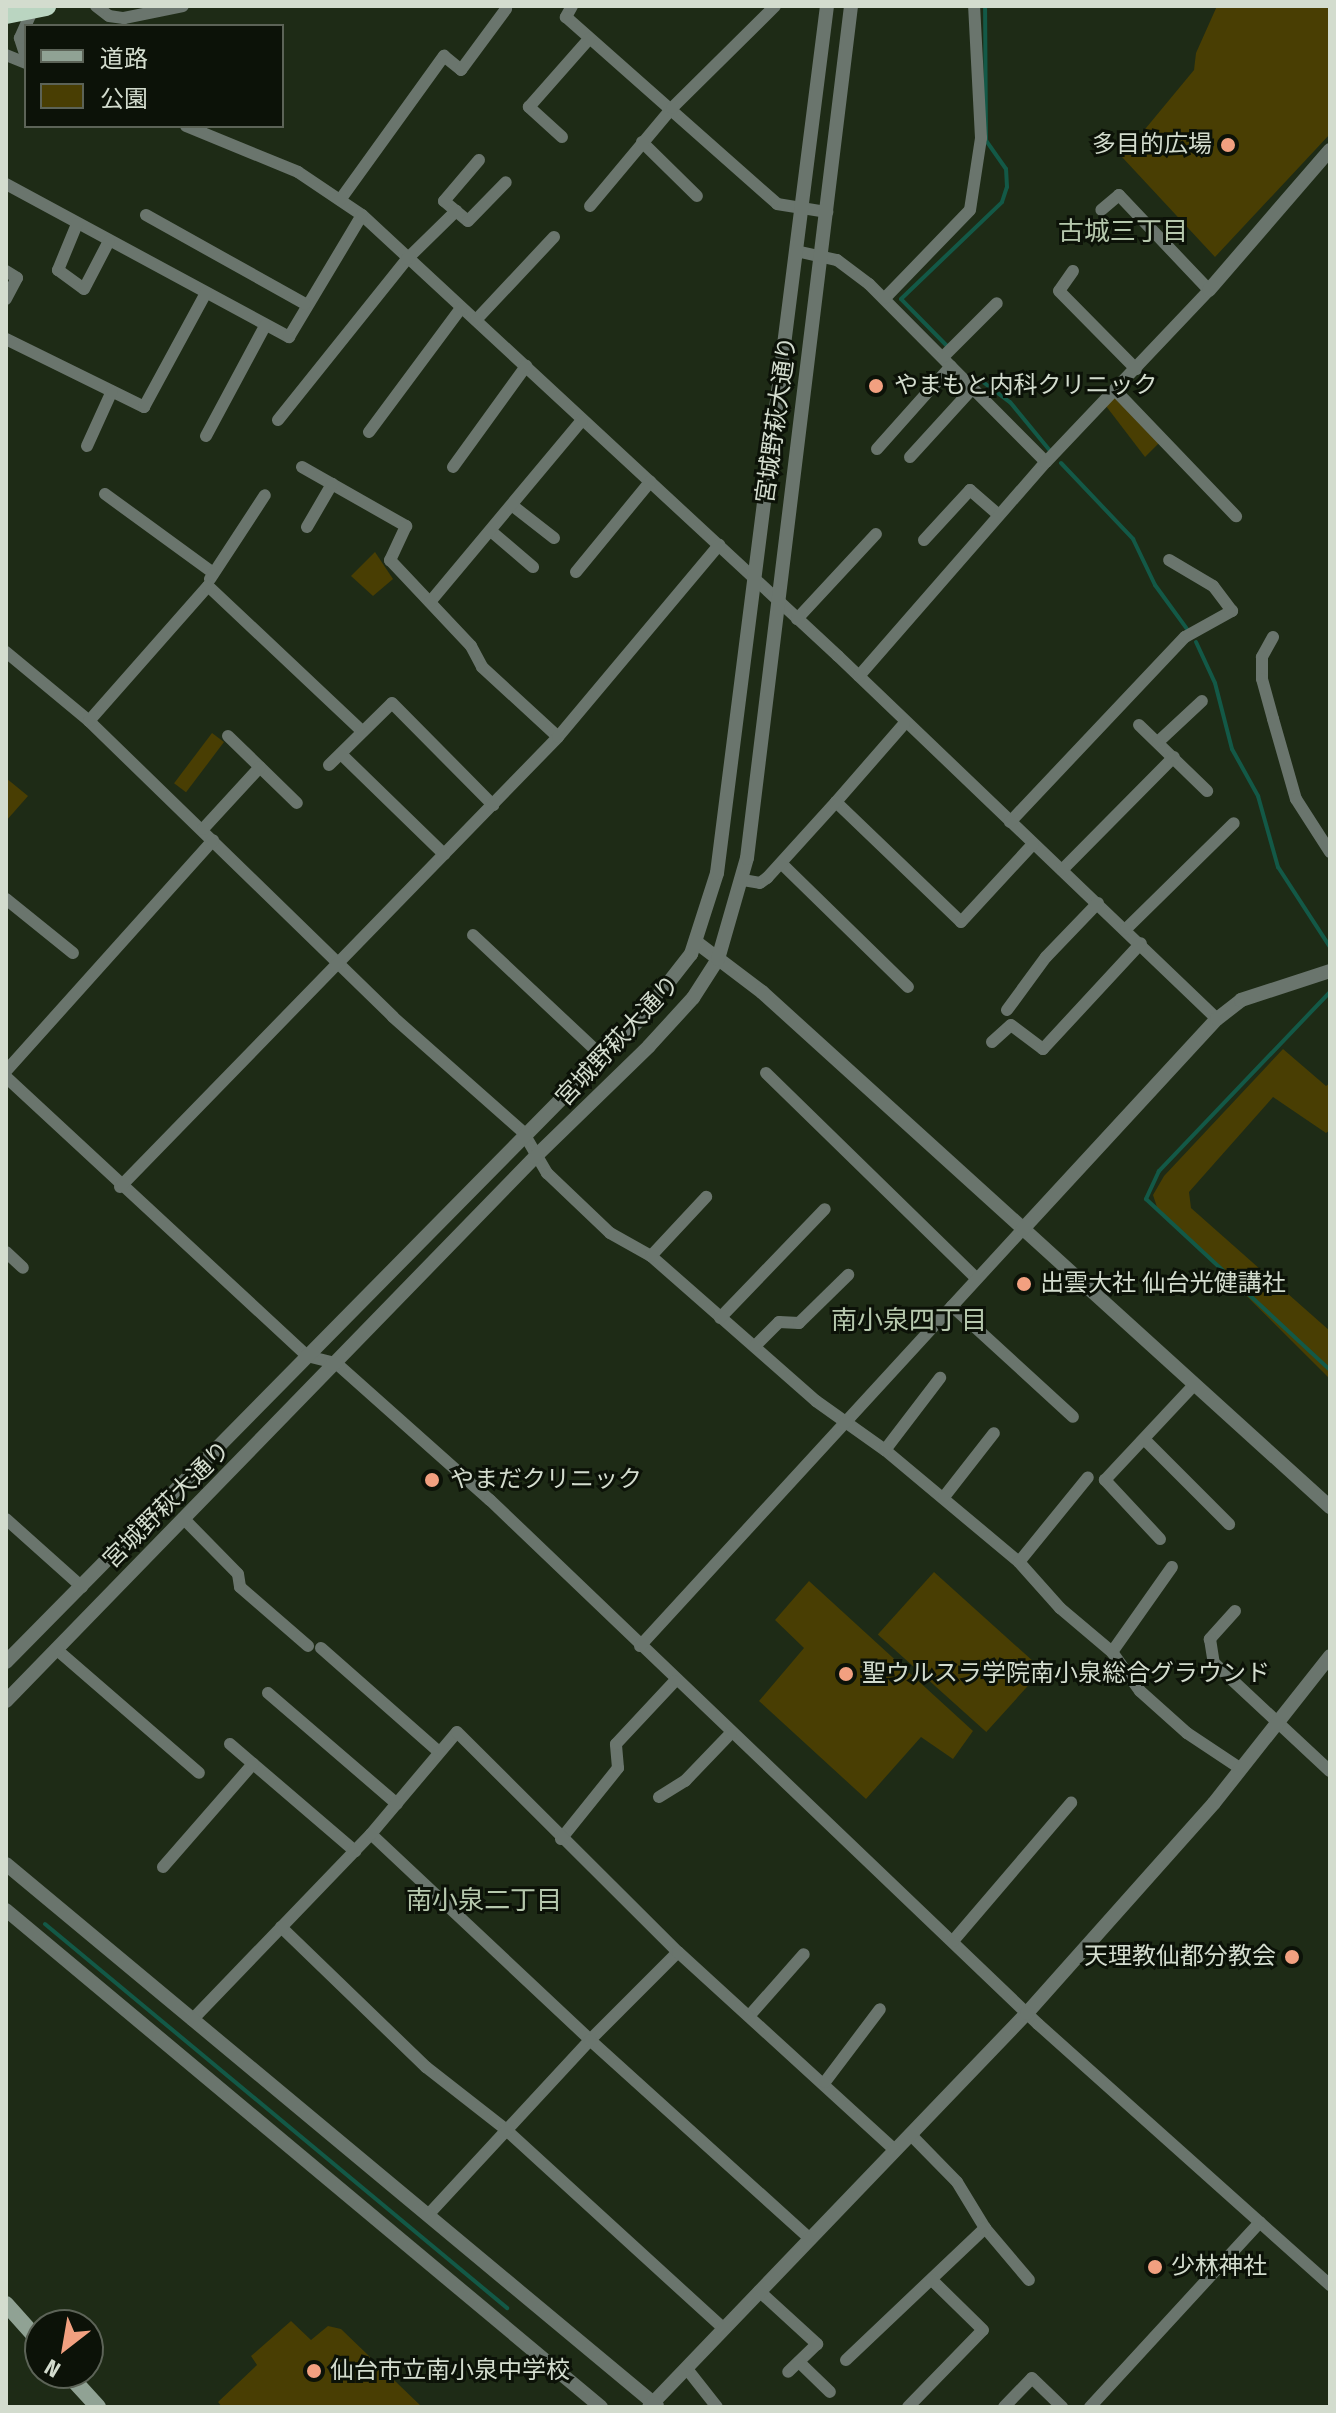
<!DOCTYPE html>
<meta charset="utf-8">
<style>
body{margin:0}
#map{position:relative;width:1336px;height:2413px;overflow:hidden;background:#1e2b16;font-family:"Fira Sans Condensed","Noto Sans JP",sans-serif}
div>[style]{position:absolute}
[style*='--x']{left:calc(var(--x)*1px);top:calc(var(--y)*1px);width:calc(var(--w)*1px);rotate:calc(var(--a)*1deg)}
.green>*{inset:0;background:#493e03;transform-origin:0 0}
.stream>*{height:4px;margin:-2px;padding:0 2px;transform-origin:2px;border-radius:2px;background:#135947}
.minor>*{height:12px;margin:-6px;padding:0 6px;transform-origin:6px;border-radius:6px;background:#6a756d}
.tertiary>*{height:14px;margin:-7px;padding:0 7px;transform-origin:7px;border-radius:7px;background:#6a756d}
.secondary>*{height:16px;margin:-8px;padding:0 8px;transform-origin:8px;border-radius:8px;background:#90a294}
.trunk>*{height:20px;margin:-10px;padding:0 10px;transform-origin:10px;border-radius:10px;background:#bad5c1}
.dots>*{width:22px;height:22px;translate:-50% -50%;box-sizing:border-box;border:4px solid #0c1208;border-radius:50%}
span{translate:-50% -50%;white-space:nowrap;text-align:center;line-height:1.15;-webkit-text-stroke:6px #0c1208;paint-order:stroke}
.poi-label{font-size:24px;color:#d3dcce}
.right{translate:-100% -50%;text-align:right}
.left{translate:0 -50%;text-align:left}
.street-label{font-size:24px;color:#d3dcce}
.neighbourhood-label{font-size:26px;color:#b6c8ad}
.frame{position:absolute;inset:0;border:8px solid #d3dcce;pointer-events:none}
.legend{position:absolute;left:24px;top:24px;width:260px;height:104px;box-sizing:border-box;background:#0c1208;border:2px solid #5c6357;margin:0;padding:10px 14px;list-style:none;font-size:24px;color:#d3dcce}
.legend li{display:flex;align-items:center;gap:16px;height:40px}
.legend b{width:40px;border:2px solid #5c6357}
.north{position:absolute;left:24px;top:2309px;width:80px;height:80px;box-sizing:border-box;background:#0c1208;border:2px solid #5c6357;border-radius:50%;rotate:211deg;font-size:22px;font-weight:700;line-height:32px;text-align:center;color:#d3dcce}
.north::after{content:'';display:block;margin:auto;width:28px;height:36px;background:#f2a080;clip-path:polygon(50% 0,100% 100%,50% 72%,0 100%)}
</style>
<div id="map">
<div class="green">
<i style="clip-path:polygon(1217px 6px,1330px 6px,1330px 134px,1215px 257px,1122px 157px,1194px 70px,1196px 53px)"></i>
<i style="clip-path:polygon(1114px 396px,1160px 442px,1145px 457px,1106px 406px)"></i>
<i style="clip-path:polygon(375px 552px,393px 579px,373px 596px,351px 576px)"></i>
<i style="left:212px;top:733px;width:15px;height:63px;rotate:37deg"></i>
<i style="clip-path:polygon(6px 778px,28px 796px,6px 821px)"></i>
<i style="clip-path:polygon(1283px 1049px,1326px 1086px,1330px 1083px,1330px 1130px,1326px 1133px,1273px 1097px,1189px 1192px,1191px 1208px,1330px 1331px,1330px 1379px,1157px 1207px,1153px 1195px,1164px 1176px)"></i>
<i style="left:934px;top:1572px;width:146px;height:84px;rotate:42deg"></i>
<i style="clip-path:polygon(809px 1581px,973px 1731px,953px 1759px,921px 1737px,866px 1799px,759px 1701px,804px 1648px,775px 1620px)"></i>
<i style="clip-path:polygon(291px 2321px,311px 2340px,328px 2326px,341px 2329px,422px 2407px,222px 2407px,218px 2402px,257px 2365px,251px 2356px)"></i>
</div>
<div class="stream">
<i style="--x:948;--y:347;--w:67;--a:-134.4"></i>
<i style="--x:901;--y:299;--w:140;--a:-43.8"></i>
<i style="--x:1002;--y:202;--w:16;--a:-72"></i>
<i style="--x:1007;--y:187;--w:18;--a:-93"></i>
<i style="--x:1006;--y:169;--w:35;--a:-125"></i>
<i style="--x:986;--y:140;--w:134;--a:-90.4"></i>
<i style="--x:983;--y:382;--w:34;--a:37"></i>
<i style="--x:1010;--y:402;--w:65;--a:50.6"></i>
<i style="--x:1061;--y:463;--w:105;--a:46.5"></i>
<i style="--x:1133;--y:539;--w:51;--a:64.4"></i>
<i style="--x:1155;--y:585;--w:54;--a:54"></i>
<i style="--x:1196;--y:642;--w:45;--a:65.1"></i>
<i style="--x:1215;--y:683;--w:68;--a:75.6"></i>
<i style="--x:1232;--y:749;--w:54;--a:61"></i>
<i style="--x:1258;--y:796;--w:74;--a:74.3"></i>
<i style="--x:1278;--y:867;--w:95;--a:57"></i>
<i style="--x:1330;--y:992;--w:248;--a:133.7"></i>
<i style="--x:1159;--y:1171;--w:31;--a:115"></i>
<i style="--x:1146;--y:1199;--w:251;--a:42.9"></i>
<i style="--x:45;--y:1924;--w:601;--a:39.73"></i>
</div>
<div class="minor">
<i style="--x:96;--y:6;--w:16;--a:38"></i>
<i style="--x:109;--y:16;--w:15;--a:8"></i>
<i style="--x:124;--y:18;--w:60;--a:-11.5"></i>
<i style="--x:572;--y:6;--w:13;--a:119"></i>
<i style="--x:566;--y:17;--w:282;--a:41.5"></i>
<i style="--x:777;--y:204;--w:51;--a:9.1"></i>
<i style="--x:6;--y:55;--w:22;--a:22"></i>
<i style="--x:26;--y:57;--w:20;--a:-108"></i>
<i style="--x:20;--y:38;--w:32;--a:-66"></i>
<i style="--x:186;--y:126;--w:121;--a:22.3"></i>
<i style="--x:298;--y:172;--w:77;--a:33.9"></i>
<i style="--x:362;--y:215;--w:649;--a:42.81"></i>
<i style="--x:838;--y:656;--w:525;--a:43.76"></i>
<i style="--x:562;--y:137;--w:45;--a:-137.7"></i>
<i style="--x:529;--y:107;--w:91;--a:-48.6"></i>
<i style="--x:642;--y:142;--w:77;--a:44.5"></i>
<i style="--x:479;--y:160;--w:54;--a:130.5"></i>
<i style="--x:444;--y:201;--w:31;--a:40"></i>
<i style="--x:468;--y:221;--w:54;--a:-45.7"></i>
<i style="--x:6;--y:184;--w:322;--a:28.4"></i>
<i style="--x:289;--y:337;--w:142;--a:-59.1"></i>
<i style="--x:340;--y:200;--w:178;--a:-54.2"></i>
<i style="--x:444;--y:56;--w:22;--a:39"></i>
<i style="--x:461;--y:70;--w:76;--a:-53.6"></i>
<i style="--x:590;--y:206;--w:128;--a:-50.1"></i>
<i style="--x:672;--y:108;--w:145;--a:-44.7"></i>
<i style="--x:146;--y:215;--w:182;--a:29.2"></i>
<i style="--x:77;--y:224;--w:50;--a:112.4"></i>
<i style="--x:58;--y:270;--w:32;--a:36"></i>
<i style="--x:84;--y:289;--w:54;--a:-62.5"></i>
<i style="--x:796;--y:251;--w:42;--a:12.4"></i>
<i style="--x:837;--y:260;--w:40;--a:37"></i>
<i style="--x:869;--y:284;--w:251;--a:45.2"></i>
<i style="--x:6;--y:271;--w:13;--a:32"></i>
<i style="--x:17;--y:278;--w:24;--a:118"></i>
<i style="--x:1073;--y:271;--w:24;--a:125"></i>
<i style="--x:1059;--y:291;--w:110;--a:45.4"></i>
<i style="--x:885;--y:298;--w:122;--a:-46"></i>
<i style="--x:970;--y:210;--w:73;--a:-81.3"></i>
<i style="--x:981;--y:138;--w:132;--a:-93"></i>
<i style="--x:476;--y:320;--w:114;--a:-46.8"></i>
<i style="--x:6;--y:339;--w:154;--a:26.2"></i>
<i style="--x:144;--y:407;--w:130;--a:-61.5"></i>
<i style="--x:943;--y:357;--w:76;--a:-45"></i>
<i style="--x:1115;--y:390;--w:175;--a:46.2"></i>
<i style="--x:278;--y:420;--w:206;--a:-51.3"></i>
<i style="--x:407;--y:259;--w:69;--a:-44.4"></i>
<i style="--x:369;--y:432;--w:154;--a:-53.4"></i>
<i style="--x:206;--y:436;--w:125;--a:-61.8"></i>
<i style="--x:87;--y:446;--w:60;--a:-65.6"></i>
<i style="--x:877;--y:449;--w:111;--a:-48.3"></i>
<i style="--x:910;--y:457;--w:93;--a:-47.6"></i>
<i style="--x:302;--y:467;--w:120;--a:29.6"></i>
<i style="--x:406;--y:526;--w:38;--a:115"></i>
<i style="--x:390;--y:560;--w:118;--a:46.7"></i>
<i style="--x:471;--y:646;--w:24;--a:62"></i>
<i style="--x:482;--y:667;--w:103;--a:42.6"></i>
<i style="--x:453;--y:467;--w:125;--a:-54.1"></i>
<i style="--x:105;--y:494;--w:132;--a:36.1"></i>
<i style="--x:513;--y:506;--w:52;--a:38"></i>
<i style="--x:307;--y:527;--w:50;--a:-59.8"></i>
<i style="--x:492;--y:532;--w:54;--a:40.5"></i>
<i style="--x:924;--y:540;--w:68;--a:-47.4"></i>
<i style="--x:970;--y:490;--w:38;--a:41"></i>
<i style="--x:576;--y:572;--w:117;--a:-50.6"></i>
<i style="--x:210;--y:579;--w:100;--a:-56.8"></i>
<i style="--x:430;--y:602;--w:237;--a:-50.1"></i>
<i style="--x:797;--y:619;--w:116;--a:-47.1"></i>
<i style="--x:1273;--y:637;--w:23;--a:119"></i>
<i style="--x:1262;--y:657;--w:22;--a:90"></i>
<i style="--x:1262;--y:679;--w:41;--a:74.6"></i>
<i style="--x:1273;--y:719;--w:83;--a:74"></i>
<i style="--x:1296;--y:799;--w:63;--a:57.3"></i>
<i style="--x:6;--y:652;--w:108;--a:39.7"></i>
<i style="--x:89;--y:721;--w:424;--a:44.2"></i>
<i style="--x:393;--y:1017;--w:174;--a:41.5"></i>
<i style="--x:523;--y:1132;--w:48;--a:59.7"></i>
<i style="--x:547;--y:1173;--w:87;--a:43.6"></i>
<i style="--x:610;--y:1233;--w:47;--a:29.3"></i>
<i style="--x:651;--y:1256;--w:220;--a:41.3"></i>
<i style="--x:816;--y:1401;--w:85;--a:35.4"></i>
<i style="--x:885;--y:1450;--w:175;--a:39.9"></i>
<i style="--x:1019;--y:1562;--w:62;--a:48.3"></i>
<i style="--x:1060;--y:1608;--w:68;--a:40.2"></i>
<i style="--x:1112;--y:1652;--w:48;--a:54.3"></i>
<i style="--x:1140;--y:1691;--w:63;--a:41.8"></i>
<i style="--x:1187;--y:1733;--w:61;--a:33.7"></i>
<i style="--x:859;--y:676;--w:284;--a:-48.9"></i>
<i style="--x:1046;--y:462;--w:237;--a:-46.5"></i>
<i style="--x:1209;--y:290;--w:131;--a:-133.5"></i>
<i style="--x:1119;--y:195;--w:23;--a:140"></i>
<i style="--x:89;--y:721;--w:180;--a:-48.6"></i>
<i style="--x:208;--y:586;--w:212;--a:43.3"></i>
<i style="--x:904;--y:724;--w:103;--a:131.1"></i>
<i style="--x:836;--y:802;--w:173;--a:43.8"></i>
<i style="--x:961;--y:922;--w:106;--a:-47.3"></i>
<i style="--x:1139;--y:725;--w:95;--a:44.1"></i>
<i style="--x:228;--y:736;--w:96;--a:44.2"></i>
<i style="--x:1158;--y:742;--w:60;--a:-43"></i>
<i style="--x:341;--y:754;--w:144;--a:44.2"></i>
<i style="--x:329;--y:765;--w:88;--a:-44.5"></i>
<i style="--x:392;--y:703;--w:144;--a:45.3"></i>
<i style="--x:1010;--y:822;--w:255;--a:-46.6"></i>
<i style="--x:1185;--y:637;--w:54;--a:-29"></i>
<i style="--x:1232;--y:611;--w:31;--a:-127"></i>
<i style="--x:1213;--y:586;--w:51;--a:-149.4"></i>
<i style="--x:203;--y:829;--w:84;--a:-47.4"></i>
<i style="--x:782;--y:864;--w:176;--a:44.3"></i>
<i style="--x:1062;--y:870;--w:159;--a:-45.3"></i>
<i style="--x:743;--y:880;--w:17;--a:10"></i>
<i style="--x:760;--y:883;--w:9;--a:-36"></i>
<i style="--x:767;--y:878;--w:103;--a:-47.8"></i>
<i style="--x:6;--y:899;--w:86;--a:38.9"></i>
<i style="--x:1126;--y:929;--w:151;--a:-44.5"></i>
<i style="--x:473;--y:935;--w:177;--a:43.2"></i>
<i style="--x:1007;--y:1010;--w:66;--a:-53.7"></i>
<i style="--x:1046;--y:957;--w:75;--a:-46.1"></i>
<i style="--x:992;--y:1042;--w:25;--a:-42"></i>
<i style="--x:1011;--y:1025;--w:40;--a:37"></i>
<i style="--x:1043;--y:1049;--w:144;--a:-47.2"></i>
<i style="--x:6;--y:1071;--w:310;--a:-48.1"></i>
<i style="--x:766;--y:1073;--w:293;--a:44.3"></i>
<i style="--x:6;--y:1077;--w:410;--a:42.8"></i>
<i style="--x:307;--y:1356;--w:30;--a:14"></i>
<i style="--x:336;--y:1363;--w:206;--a:41.7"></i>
<i style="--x:490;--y:1500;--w:758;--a:43.72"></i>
<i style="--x:1038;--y:2024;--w:392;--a:41.8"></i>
<i style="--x:120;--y:1187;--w:628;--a:-45.77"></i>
<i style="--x:558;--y:737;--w:251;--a:-50"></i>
<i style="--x:6;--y:1252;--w:23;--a:43"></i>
<i style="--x:651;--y:1256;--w:81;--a:-47"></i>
<i style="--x:952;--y:1306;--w:164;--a:42.5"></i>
<i style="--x:720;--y:1318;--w:151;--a:-46.1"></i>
<i style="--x:755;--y:1346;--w:34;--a:-45"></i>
<i style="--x:779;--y:1322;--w:20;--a:3"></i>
<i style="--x:799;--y:1323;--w:69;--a:-44.4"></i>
<i style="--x:1145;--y:1440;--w:119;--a:45"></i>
<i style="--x:885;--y:1450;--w:91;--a:-52.6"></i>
<i style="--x:944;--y:1497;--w:81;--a:-52"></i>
<i style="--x:183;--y:1518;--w:78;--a:45.5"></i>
<i style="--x:238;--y:1574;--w:13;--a:81"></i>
<i style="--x:240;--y:1587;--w:90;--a:40.9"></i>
<i style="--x:6;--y:1519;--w:102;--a:41.8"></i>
<i style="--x:1160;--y:1539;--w:81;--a:-133"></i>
<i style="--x:1105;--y:1480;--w:129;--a:-46.9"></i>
<i style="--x:1019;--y:1562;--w:109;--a:-50.9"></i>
<i style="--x:1235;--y:1611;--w:38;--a:132"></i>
<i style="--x:1210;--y:1639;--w:24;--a:81"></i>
<i style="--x:1214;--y:1663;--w:158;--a:43"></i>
<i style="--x:640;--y:1646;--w:565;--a:-47.44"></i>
<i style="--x:321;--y:1648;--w:157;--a:41.4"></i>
<i style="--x:56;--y:1649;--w:189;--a:40.9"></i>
<i style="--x:1112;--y:1652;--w:104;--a:-54.8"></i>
<i style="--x:268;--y:1693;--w:170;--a:40.7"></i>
<i style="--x:230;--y:1744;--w:165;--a:40.6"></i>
<i style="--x:659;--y:1797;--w:31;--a:-32"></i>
<i style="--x:685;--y:1781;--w:66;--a:-46.2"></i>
<i style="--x:371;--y:1834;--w:301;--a:43.2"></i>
<i style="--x:590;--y:2040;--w:124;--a:-45"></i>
<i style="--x:561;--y:1839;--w:91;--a:-51.2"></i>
<i style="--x:618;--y:1768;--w:24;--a:-95"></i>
<i style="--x:616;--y:1744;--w:86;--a:-46.9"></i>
<i style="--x:163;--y:1867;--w:137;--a:-48.9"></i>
<i style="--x:281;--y:1927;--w:202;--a:44"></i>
<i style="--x:426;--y:2067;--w:99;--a:38"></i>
<i style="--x:504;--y:2128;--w:298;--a:42.4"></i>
<i style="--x:953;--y:1941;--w:182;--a:-49.5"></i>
<i style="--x:750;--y:2015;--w:81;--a:-48.5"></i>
<i style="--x:192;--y:2020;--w:258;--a:-46.1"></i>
<i style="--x:371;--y:1834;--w:133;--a:-49.9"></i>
<i style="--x:457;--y:1732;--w:312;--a:44.9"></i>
<i style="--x:678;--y:1952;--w:294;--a:42.4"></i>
<i style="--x:825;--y:2082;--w:91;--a:-53"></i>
<i style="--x:910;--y:2134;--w:67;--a:45.6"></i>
<i style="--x:957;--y:2182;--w:54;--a:58.7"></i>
<i style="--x:985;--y:2228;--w:68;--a:49.8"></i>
<i style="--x:428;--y:2215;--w:238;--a:-47.2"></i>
<i style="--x:590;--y:2040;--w:297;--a:42.1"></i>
<i style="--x:759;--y:2291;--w:79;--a:42.4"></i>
<i style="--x:817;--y:2344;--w:40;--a:136"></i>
<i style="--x:846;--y:2360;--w:192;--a:-43.5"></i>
<i style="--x:799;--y:2362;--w:43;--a:44.1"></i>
<i style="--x:687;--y:2369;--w:48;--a:51.7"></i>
<i style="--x:908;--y:2407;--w:107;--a:-45.8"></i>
<i style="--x:983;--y:2330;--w:71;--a:-135.6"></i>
<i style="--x:1004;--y:2407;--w:40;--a:-46"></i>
<i style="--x:1032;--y:2378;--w:42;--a:44"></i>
<i style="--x:1090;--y:2407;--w:251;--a:-47.4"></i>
</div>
<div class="tertiary">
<i style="--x:1209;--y:290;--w:185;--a:-49.2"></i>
<i style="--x:696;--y:942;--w:83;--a:37.1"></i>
<i style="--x:762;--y:992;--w:767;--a:42.2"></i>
<i style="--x:1022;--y:1230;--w:287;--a:-47.3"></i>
<i style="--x:1217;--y:1019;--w:31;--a:-38"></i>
<i style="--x:1241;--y:1000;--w:94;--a:-18"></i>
<i style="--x:6;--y:1662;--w:903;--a:-45.4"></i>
<i style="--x:640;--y:1019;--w:83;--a:-51.9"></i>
<i style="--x:691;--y:954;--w:85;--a:-72.2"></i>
<i style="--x:717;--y:873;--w:874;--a:-82.77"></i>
<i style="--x:6;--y:1701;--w:759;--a:-45.8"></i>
<i style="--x:535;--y:1157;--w:159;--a:-44.2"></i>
<i style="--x:649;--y:1046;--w:65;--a:-47.5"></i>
<i style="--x:693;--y:998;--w:46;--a:-57.3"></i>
<i style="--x:718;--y:959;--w:105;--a:-74"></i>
<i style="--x:747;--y:858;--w:858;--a:-83.04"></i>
<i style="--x:6;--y:1864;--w:847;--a:39.78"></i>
<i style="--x:6;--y:1910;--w:775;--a:39.87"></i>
<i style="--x:649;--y:2407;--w:546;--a:-46.19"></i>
<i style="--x:1027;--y:2013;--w:281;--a:-48.3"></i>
<i style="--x:1214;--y:1803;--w:187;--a:-51.7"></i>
</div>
<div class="secondary">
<i style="--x:6;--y:2304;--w:51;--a:48.2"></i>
<i style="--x:67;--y:2373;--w:46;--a:47.6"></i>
</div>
<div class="trunk">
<i style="--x:6;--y:14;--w:41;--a:-11.3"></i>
</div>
<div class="dots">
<i style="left:1228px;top:145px;background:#f2a080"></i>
<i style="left:876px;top:386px;background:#f2a080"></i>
<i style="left:1024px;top:1284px;background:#f2a080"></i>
<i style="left:432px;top:1480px;background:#f2a080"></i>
<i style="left:846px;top:1674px;background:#f2a080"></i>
<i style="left:1292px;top:1957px;background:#f2a080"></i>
<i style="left:1155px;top:2267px;background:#f2a080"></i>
<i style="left:314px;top:2371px;background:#f2a080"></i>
</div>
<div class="poi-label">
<span class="right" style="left:1212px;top:145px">多目的広場</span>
<span class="left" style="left:894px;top:386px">やまもと内科クリニック</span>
<span class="left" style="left:1040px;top:1284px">出雲大社 仙台光健講社</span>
<span class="left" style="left:450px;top:1480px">やまだクリニック</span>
<span class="left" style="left:862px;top:1674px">聖ウルスラ学院南小泉総合グラウンド</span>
<span class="right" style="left:1276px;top:1957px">天理教仙都分教会</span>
<span class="left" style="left:1171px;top:2267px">少林神社</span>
<span class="left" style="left:330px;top:2371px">仙台市立南小泉中学校</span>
</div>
<div class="street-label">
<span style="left:777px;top:420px;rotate:-82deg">宮城野萩大通り</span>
<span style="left:618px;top:1041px;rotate:-47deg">宮城野萩大通り</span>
<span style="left:167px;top:1505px;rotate:-45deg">宮城野萩大通り</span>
</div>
<div class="neighbourhood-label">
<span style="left:1123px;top:232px">古城三丁目</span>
<span style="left:909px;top:1321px">南小泉四丁目</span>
<span style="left:484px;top:1901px">南小泉二丁目</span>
</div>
<div class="frame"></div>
<ul class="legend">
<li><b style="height:10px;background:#90a294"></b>道路</li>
<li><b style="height:22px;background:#493e03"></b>公園</li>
</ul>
<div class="north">N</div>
</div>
